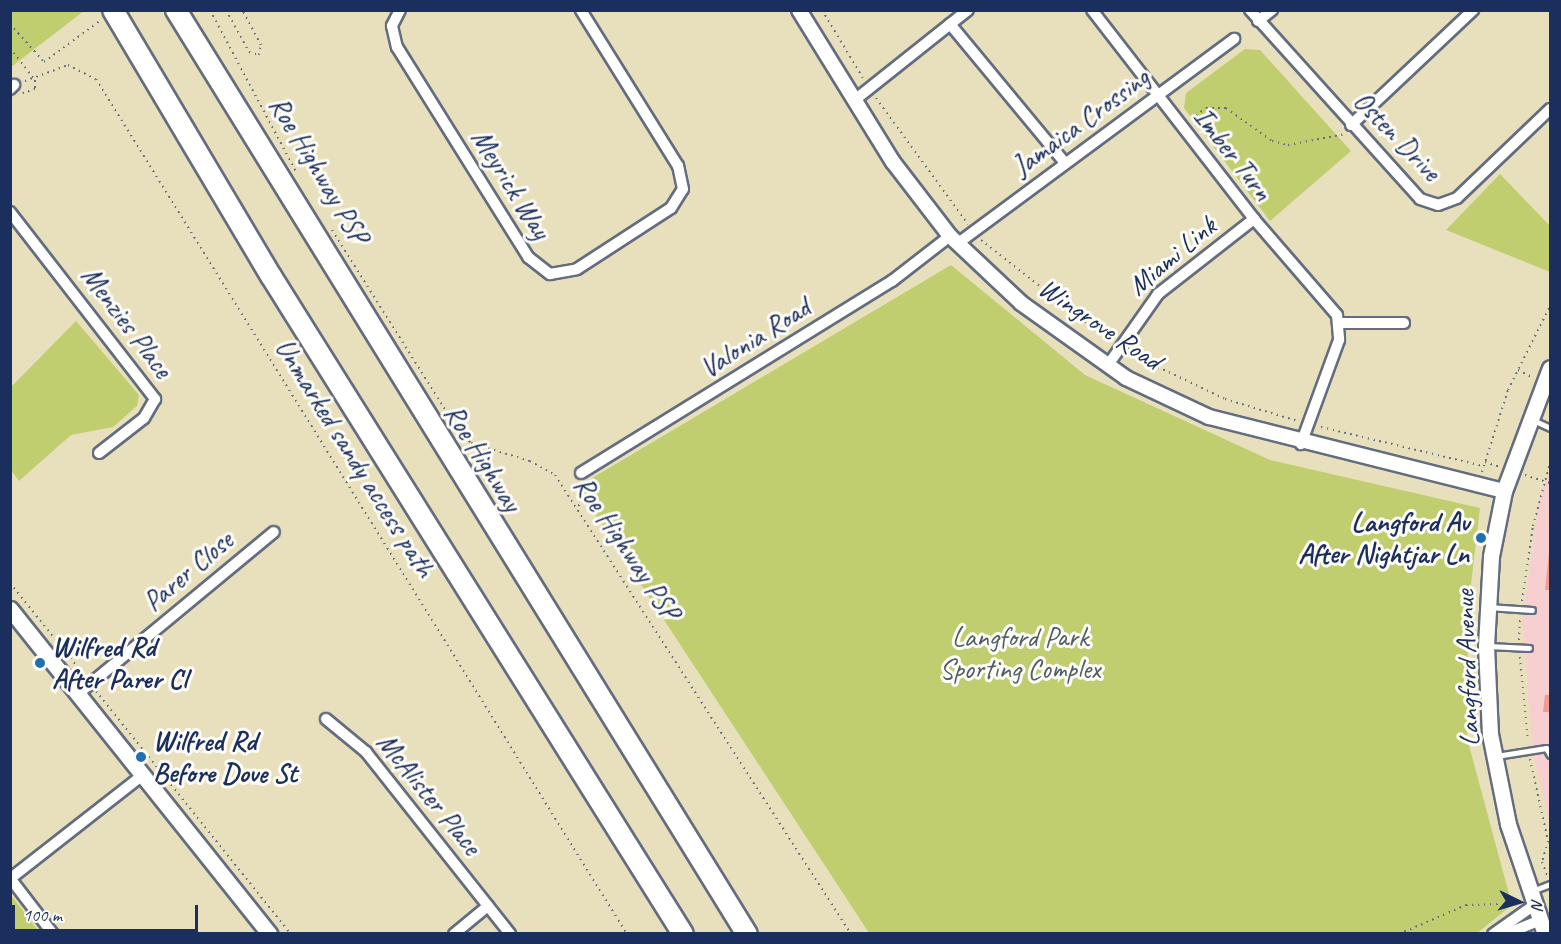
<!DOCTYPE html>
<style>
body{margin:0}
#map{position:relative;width:1561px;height:944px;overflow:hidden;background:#e8e0bc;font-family:Caveat,sans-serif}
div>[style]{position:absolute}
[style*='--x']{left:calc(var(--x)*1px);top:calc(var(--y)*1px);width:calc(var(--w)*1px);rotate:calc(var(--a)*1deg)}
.built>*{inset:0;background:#f7cfd0}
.green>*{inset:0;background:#c0ce70}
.building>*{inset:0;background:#ef9d8e}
.path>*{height:2px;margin-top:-1px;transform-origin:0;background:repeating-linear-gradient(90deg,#636d7f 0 1.5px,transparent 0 6px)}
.roads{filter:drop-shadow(2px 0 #636d7f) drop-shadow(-2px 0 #636d7f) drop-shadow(0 2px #636d7f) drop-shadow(0 -2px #636d7f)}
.service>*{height:5px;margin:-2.5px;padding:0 2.5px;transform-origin:2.5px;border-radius:2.5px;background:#fff}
.minor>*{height:10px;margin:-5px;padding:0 5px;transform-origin:5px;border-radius:5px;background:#fff}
.tertiary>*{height:14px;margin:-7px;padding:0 7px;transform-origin:7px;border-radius:7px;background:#fff}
.secondary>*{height:15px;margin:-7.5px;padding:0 7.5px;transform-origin:7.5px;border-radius:7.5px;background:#fff}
.motorway>*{height:20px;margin:-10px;padding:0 10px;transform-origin:10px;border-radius:10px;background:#fff}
.dots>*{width:16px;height:16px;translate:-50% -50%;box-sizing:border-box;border:3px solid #fdfcf7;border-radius:50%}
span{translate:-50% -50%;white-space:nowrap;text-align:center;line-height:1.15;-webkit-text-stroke:6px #fdfcf7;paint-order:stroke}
.street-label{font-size:28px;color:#1b2f5e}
.poi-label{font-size:28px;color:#1b2f5e;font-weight:700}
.right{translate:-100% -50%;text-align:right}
.left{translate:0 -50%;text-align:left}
.park-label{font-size:28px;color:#4d5f63}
.frame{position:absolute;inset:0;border:12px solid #1b2f5e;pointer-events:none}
.north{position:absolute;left:1489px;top:872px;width:60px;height:60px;-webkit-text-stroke:4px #fdfcf7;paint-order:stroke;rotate:95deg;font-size:16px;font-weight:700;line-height:24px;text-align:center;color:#1b2f5e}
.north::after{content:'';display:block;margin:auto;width:21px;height:27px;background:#1b2f5e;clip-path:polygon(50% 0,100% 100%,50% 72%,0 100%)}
.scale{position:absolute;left:12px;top:905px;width:186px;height:27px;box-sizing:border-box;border:3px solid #1b2f5e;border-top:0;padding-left:8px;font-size:18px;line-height:21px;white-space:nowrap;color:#1b2f5e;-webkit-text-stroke:4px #fdfcf7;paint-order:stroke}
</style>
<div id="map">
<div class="built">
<i style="clip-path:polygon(1550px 467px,1550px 825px,1533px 754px,1522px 623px,1538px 504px)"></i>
</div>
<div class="green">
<i style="clip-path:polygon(11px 10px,84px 10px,84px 11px,11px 67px)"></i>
<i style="clip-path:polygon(1245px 49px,1260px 50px,1351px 151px,1270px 221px,1184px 108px,1186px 93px)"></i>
<i style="clip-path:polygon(1500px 174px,1550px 226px,1550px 272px,1446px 230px)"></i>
<i style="clip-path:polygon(951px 265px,1085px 375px,1270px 460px,1480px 508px,1468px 610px,1467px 738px,1512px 905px,1476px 934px,869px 933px,577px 487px)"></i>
<i style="clip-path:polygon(76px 321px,139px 395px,137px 406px,113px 427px,71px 435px,19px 481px,11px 470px,11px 387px)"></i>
<i style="clip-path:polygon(10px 895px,11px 895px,40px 933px,11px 933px)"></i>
</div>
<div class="building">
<i style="clip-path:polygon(1550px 543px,1550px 590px,1545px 590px)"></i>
<i style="clip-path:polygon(1545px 695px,1550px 695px,1550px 712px,1543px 712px)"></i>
</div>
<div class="path">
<i style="--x:210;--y:10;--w:183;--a:62"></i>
<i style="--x:226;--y:10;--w:48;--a:61.3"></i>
<i style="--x:249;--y:52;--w:10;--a:17"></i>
<i style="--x:259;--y:55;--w:10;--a:-79"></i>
<i style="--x:261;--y:45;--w:40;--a:-118"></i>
<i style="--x:822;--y:10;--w:79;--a:58.9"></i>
<i style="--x:10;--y:24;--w:51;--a:48.2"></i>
<i style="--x:44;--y:62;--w:71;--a:-36.4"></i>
<i style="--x:10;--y:48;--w:41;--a:52"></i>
<i style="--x:35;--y:80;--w:9;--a:90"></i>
<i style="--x:35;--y:89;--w:13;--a:162"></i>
<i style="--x:25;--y:81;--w:46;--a:-20.4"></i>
<i style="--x:68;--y:65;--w:31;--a:27"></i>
<i style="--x:96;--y:79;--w:1006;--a:58.16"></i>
<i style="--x:876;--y:98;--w:156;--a:53.9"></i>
<i style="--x:1191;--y:119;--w:19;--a:-36"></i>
<i style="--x:1206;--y:108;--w:20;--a:0"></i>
<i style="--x:1226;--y:108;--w:57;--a:35.7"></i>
<i style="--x:1272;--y:141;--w:16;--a:14"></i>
<i style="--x:1288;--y:145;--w:58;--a:-10.9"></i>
<i style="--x:332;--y:230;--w:240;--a:57.8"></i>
<i style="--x:460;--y:433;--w:15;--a:42"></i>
<i style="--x:471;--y:443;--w:62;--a:17"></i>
<i style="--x:530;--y:461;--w:29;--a:29"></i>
<i style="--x:555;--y:475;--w:546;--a:57.18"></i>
<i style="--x:981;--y:240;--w:165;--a:38.1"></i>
<i style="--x:1131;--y:354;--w:104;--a:25.6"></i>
<i style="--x:1225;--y:399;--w:76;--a:16.8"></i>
<i style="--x:1518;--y:370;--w:16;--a:27"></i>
<i style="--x:1321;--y:427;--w:168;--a:13.5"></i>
<i style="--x:1485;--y:462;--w:16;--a:18"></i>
<i style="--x:1482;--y:472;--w:86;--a:-72.4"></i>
<i style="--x:1508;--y:390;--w:94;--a:-63.4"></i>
<i style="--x:1525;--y:475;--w:26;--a:18"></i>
<i style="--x:579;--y:506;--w:21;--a:-85"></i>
<i style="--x:10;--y:583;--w:118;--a:51.2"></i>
<i style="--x:1522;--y:601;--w:76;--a:-81.7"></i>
<i style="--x:1533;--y:526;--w:65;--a:-74.9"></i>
<i style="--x:1519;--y:640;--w:22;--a:-87"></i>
<i style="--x:1520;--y:657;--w:84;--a:84.6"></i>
<i style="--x:96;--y:691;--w:312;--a:51.3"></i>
<i style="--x:1530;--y:759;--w:84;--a:77.6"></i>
<i style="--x:1548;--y:841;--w:22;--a:106"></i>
<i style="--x:1542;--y:862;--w:14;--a:69"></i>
<i style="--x:1399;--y:934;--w:73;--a:-23.4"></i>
<i style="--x:1466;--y:905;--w:36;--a:-2"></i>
</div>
<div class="roads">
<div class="service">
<i style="--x:1533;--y:420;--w:19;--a:25"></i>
<i style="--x:1488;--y:607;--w:44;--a:3.9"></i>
<i style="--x:1488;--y:646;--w:41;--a:2.8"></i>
<i style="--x:1496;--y:756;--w:51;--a:-9.1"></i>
<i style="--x:1546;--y:748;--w:8;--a:60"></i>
<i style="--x:1532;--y:891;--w:19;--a:-21"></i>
</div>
<div class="minor">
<i style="--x:400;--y:10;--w:18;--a:117"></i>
<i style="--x:392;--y:26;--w:22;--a:77"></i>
<i style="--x:397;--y:47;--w:248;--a:58"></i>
<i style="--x:528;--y:257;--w:28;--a:38"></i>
<i style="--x:550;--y:274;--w:27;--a:-10"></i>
<i style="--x:577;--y:269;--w:112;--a:-33"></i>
<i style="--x:671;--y:208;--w:22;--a:-58"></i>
<i style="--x:683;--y:189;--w:24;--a:-102"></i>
<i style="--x:678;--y:166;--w:184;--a:-121.9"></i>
<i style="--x:1092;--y:10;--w:264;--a:52.2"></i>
<i style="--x:1254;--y:219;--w:127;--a:49.2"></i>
<i style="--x:1337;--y:315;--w:25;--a:85"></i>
<i style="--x:1339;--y:340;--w:111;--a:110.1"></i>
<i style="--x:1250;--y:10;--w:254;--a:48"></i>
<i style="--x:1420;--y:199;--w:19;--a:18"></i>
<i style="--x:1438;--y:205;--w:20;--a:-20"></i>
<i style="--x:1457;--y:198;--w:129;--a:-43.7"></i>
<i style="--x:1258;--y:21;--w:18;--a:-38"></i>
<i style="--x:950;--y:24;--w:179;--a:50.4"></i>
<i style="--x:10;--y:89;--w:6;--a:-45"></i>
<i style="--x:856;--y:99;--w:143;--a:-38.5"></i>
<i style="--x:1351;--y:125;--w:168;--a:-43.3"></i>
<i style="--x:10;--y:212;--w:237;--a:52.2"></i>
<i style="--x:155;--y:399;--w:22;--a:120"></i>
<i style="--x:144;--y:418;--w:57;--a:142.1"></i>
<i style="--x:957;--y:244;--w:345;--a:-36.5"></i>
<i style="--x:1340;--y:323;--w:64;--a:0"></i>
<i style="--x:1108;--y:365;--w:87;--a:-54.8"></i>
<i style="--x:1158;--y:294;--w:122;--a:-38"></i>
<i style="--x:581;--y:473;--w:365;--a:-31.7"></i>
<i style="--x:892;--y:281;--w:73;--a:-37.8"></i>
<i style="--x:78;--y:694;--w:254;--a:-39.6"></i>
<i style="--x:326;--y:719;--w:52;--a:39.5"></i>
<i style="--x:366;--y:752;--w:232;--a:51.6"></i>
<i style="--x:10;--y:878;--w:71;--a:52.5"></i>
<i style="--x:11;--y:878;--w:167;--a:-38"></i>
<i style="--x:454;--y:934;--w:44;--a:-39.5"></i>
<i style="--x:1493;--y:934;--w:49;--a:-35"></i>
<i style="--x:1506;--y:934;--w:35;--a:-22"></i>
</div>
<div class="tertiary">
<i style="--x:799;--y:10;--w:179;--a:58.3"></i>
<i style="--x:893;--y:162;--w:93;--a:52.4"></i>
<i style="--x:950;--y:236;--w:98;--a:43.3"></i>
<i style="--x:1021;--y:303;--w:129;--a:35.5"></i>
<i style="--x:1126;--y:378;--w:92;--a:25.2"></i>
<i style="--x:1209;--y:417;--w:304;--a:14.1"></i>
</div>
<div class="secondary">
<i style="--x:10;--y:609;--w:416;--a:51.4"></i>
<i style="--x:1545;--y:934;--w:116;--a:-108.6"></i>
<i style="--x:1508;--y:824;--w:92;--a:-101.3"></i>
<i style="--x:1490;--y:734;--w:88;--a:-92.6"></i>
<i style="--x:1486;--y:646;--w:90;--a:-86.8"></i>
<i style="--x:1491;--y:556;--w:66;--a:-78.7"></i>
<i style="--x:1504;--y:491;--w:131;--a:-69.5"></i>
</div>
<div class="motorway">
<i style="--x:113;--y:10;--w:309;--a:59.3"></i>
<i style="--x:271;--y:276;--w:776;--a:57.95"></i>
<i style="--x:176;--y:10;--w:1086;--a:58.29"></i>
</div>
</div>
<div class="dots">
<i style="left:1481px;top:538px;background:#1f6fb2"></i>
<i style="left:40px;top:663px;background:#1f6fb2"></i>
<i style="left:141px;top:757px;background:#1f6fb2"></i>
</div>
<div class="street-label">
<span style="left:1081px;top:122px;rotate:-36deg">Jamaica Crossing</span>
<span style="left:1397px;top:136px;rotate:46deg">Osten Drive</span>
<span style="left:1233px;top:154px;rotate:52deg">Imber Turn</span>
<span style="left:319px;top:170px;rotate:59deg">Roe Highway PSP</span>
<span style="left:511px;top:184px;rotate:58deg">Meyrick Way</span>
<span style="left:1172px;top:256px;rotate:-40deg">Miami Link</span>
<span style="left:127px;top:322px;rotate:53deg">Menzies Place</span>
<span style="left:1100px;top:324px;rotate:34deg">Wingrove Road</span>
<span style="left:755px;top:338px;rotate:-32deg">Valonia Road</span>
<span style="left:355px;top:458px;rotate:58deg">Unmarked sandy access path</span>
<span style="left:483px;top:458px;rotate:58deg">Roe Highway</span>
<span style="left:627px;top:548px;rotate:56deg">Roe Highway PSP</span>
<span style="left:188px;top:571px;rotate:-40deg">Parer Close</span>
<span style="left:1467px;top:668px;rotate:-92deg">Langford Avenue</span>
<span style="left:429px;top:794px;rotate:51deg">McAlister Place</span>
</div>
<div class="poi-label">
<span class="right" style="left:1469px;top:538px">Langford Av<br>After Nightjar Ln</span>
<span class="left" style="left:52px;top:663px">Wilfred Rd<br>After Parer Cl</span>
<span class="left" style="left:153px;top:757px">Wilfred Rd<br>Before Dove St</span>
</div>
<div class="park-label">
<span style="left:1020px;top:653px">Langford Park<br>Sporting Complex</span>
</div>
<div class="frame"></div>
<div class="north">N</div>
<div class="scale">100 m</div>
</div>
